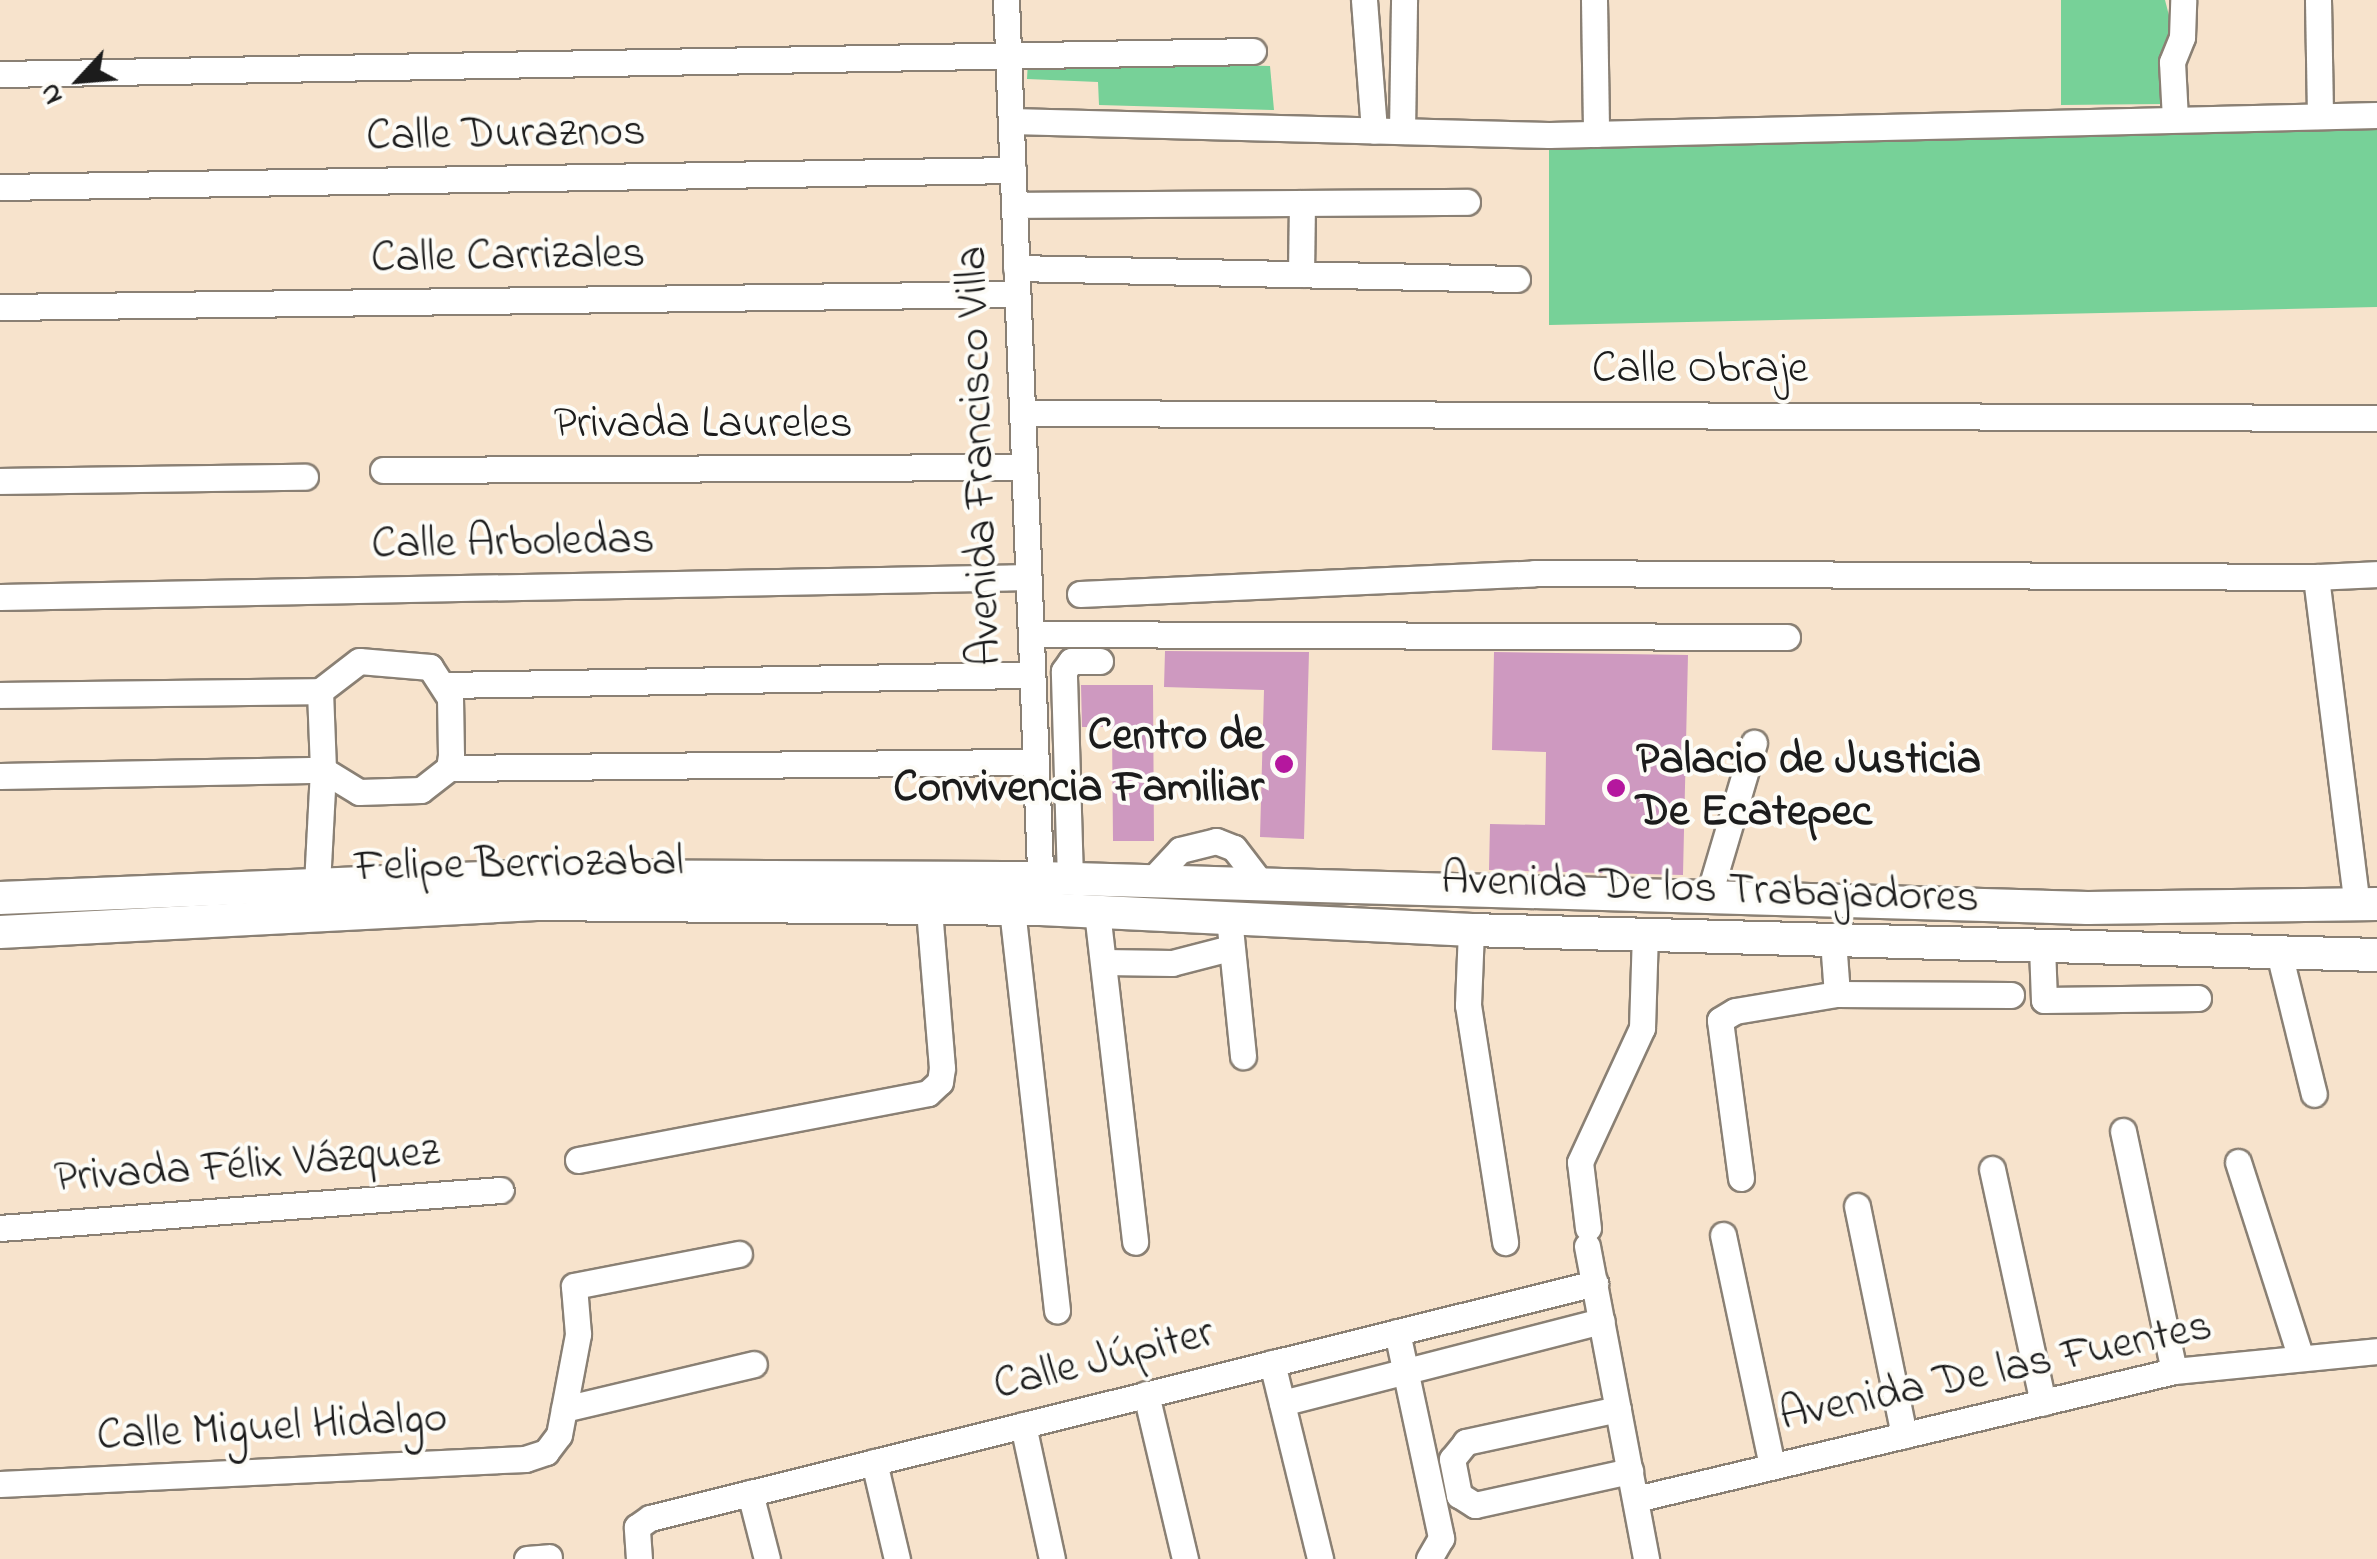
<!DOCTYPE html>
<meta charset="utf-8">
<style>
body{margin:0}
#map{position:relative;width:2377px;height:1559px;overflow:hidden;background:#f7e3cc;font-family:"Indie Flower",sans-serif}
div>[style]{position:absolute}
[style*='--x']{left:calc(var(--x)*1px);top:calc(var(--y)*1px);width:calc(var(--w)*1px);rotate:calc(var(--a)*1deg)}
.green>*{inset:0;background:#77d198}
.building>*{inset:0;background:#ce99c0}
.roads{filter:drop-shadow(2px 0 #8a8074) drop-shadow(-2px 0 #8a8074) drop-shadow(0 2px #8a8074) drop-shadow(0 -2px #8a8074)}
.minor>*{height:25px;margin:-12.5px;padding:0 12.5px;transform-origin:12.5px;border-radius:12.5px;background:#fff}
.major>*{height:32px;margin:-16px;padding:0 16px;transform-origin:16px;border-radius:16px;background:#fff}
.dots>*{width:28px;height:28px;translate:-50% -50%;box-sizing:border-box;border:5px solid #fdfcf7;border-radius:50%}
span{translate:-50% -50%;white-space:nowrap;text-align:center;line-height:1.15;-webkit-text-stroke:8px #fdfcf7;paint-order:stroke}
.street-label{font-size:45px;color:#1c1c1c}
.poi-label{font-size:45px;color:#1c1c1c;font-weight:700}
.right{translate:-100% -50%;text-align:right}
.left{translate:0 -50%;text-align:left}
.north{position:absolute;left:30px;top:30px;width:100px;height:100px;-webkit-text-stroke:8px #fdfcf7;paint-order:stroke;rotate:244deg;font-size:28px;font-weight:700;line-height:40px;text-align:center;color:#1c1c1c}
.north::after{content:'';display:block;margin:auto;width:35px;height:45px;background:#1c1c1c;clip-path:polygon(50% 0,100% 100%,50% 72%,0 100%)}
</style>
<div id="map">
<div class="green">
<i style="clip-path:polygon(2061px 0,2165px 0,2174px 35px,2163px 104px,2061px 105px)"></i>
<i style="clip-path:polygon(1028px 60px,1270px 66px,1274px 110px,1099px 105px,1098px 82px,1027px 79px)"></i>
<i style="clip-path:polygon(1549px 129px,2058px 135px,2377px 129px,2377px 307px,1549px 325px)"></i>
</div>
<div class="building">
<i style="clip-path:polygon(1165px 651px,1309px 652px,1304px 839px,1260px 837px,1264px 690px,1164px 687px)"></i>
<i style="clip-path:polygon(1494px 652px,1688px 655px,1683px 875px,1489px 870px,1490px 824px,1545px 825px,1546px 752px,1492px 750px)"></i>
<i style="clip-path:polygon(1081px 685px,1153px 685px,1154px 841px,1113px 841px,1112px 727px,1082px 727px)"></i>
</div>
<div class="roads">
<div class="minor">
<i style="--x:1006;--y:0;--w:895;--a:87.76"></i>
<i style="--x:1364;--y:0;--w:131;--a:85.6"></i>
<i style="--x:1594;--y:0;--w:134;--a:89.1"></i>
<i style="--x:2318;--y:0;--w:116;--a:89"></i>
<i style="--x:0;--y:74;--w:1253;--a:-1.05"></i>
<i style="--x:2175;--y:119;--w:57;--a:-93"></i>
<i style="--x:2172;--y:62;--w:27;--a:-68"></i>
<i style="--x:2182;--y:37;--w:37;--a:-88"></i>
<i style="--x:1011;--y:121;--w:538;--a:1.49"></i>
<i style="--x:1549;--y:135;--w:828;--a:-1.38"></i>
<i style="--x:1402;--y:131;--w:131;--a:-89.1"></i>
<i style="--x:0;--y:187;--w:1013;--a:-0.96"></i>
<i style="--x:1014;--y:205;--w:453;--a:-0.4"></i>
<i style="--x:1016;--y:268;--w:501;--a:1.26"></i>
<i style="--x:1301;--y:274;--w:71;--a:-89.2"></i>
<i style="--x:0;--y:307;--w:1017;--a:-0.73"></i>
<i style="--x:1022;--y:413;--w:1355;--a:0.21"></i>
<i style="--x:383;--y:470;--w:641;--a:-0.27"></i>
<i style="--x:0;--y:481;--w:305;--a:-0.8"></i>
<i style="--x:2316;--y:577;--w:61;--a:-2.8"></i>
<i style="--x:1080;--y:594;--w:454;--a:-2.6"></i>
<i style="--x:1534;--y:573;--w:782;--a:0.29"></i>
<i style="--x:2316;--y:577;--w:330;--a:82.9"></i>
<i style="--x:0;--y:597;--w:1028;--a:-1.11"></i>
<i style="--x:1031;--y:634;--w:756;--a:0.23"></i>
<i style="--x:445;--y:685;--w:577;--a:-0.99"></i>
<i style="--x:0;--y:695;--w:320;--a:-0.7"></i>
<i style="--x:449;--y:768;--w:574;--a:-0.6"></i>
<i style="--x:0;--y:776;--w:323;--a:-1.1"></i>
<i style="--x:323;--y:770;--w:42;--a:31.4"></i>
<i style="--x:359;--y:792;--w:62;--a:-1.8"></i>
<i style="--x:421;--y:790;--w:36;--a:-38"></i>
<i style="--x:449;--y:768;--w:13;--a:-81"></i>
<i style="--x:451;--y:755;--w:57;--a:-91"></i>
<i style="--x:450;--y:698;--w:37;--a:-123"></i>
<i style="--x:430;--y:667;--w:71;--a:-175.2"></i>
<i style="--x:359;--y:661;--w:49;--a:142.4"></i>
<i style="--x:320;--y:691;--w:79;--a:87.8"></i>
<i style="--x:323;--y:770;--w:113;--a:93"></i>
<i style="--x:1070;--y:879;--w:208;--a:-91.7"></i>
<i style="--x:1064;--y:671;--w:12;--a:-55"></i>
<i style="--x:1071;--y:661;--w:29;--a:0"></i>
<i style="--x:1150;--y:882;--w:44;--a:-46.8"></i>
<i style="--x:1180;--y:850;--w:37;--a:-14"></i>
<i style="--x:1216;--y:841;--w:19;--a:21"></i>
<i style="--x:1234;--y:848;--w:49;--a:52.4"></i>
<i style="--x:1708;--y:898;--w:162;--a:-73.5"></i>
<i style="--x:1012;--y:909;--w:404;--a:83.6"></i>
<i style="--x:1097;--y:912;--w:332;--a:83.4"></i>
<i style="--x:1229;--y:918;--w:139;--a:84.2"></i>
<i style="--x:1471;--y:930;--w:75;--a:92.3"></i>
<i style="--x:1468;--y:1005;--w:240;--a:81.1"></i>
<i style="--x:1833;--y:940;--w:54;--a:85.8"></i>
<i style="--x:2042;--y:946;--w:54;--a:87.9"></i>
<i style="--x:2044;--y:1000;--w:154;--a:-0.7"></i>
<i style="--x:2279;--y:953;--w:145;--a:76.1"></i>
<i style="--x:1104;--y:962;--w:68;--a:0.8"></i>
<i style="--x:1172;--y:963;--w:60;--a:-14.5"></i>
<i style="--x:2123;--y:1131;--w:245;--a:78"></i>
<i style="--x:578;--y:1160;--w:356;--a:-10.8"></i>
<i style="--x:928;--y:1093;--w:16;--a:-43"></i>
<i style="--x:940;--y:1082;--w:14;--a:-82"></i>
<i style="--x:942;--y:1068;--w:159;--a:-94.7"></i>
<i style="--x:2238;--y:1162;--w:203;--a:72.2"></i>
<i style="--x:1992;--y:1169;--w:239;--a:77.7"></i>
<i style="--x:1741;--y:1178;--w:159;--a:-97.6"></i>
<i style="--x:1720;--y:1020;--w:17;--a:-31"></i>
<i style="--x:1735;--y:1011;--w:103;--a:-9.5"></i>
<i style="--x:1837;--y:994;--w:174;--a:0.3"></i>
<i style="--x:1857;--y:1206;--w:234;--a:78.4"></i>
<i style="--x:0;--y:1228;--w:502;--a:-4.34"></i>
<i style="--x:1588;--y:1228;--w:66;--a:-96.9"></i>
<i style="--x:1580;--y:1162;--w:148;--a:-65.2"></i>
<i style="--x:1642;--y:1028;--w:93;--a:-88.2"></i>
<i style="--x:1723;--y:1235;--w:236;--a:78"></i>
<i style="--x:1587;--y:1246;--w:319;--a:79.3"></i>
<i style="--x:1397;--y:1332;--w:211;--a:77.9"></i>
<i style="--x:1441;--y:1538;--w:24;--a:120"></i>
<i style="--x:1272;--y:1363;--w:202;--a:76.2"></i>
<i style="--x:1146;--y:1394;--w:170;--a:76.7"></i>
<i style="--x:1282;--y:1403;--w:330;--a:-14.4"></i>
<i style="--x:564;--y:1409;--w:195;--a:-13.3"></i>
<i style="--x:1618;--y:1409;--w:156;--a:167.8"></i>
<i style="--x:1466;--y:1442;--w:22;--a:129"></i>
<i style="--x:1452;--y:1459;--w:37;--a:79"></i>
<i style="--x:1459;--y:1495;--w:19;--a:32"></i>
<i style="--x:1475;--y:1505;--w:159;--a:-12.4"></i>
<i style="--x:1023;--y:1425;--w:137;--a:77.8"></i>
<i style="--x:874;--y:1462;--w:100;--a:76.7"></i>
<i style="--x:0;--y:1484;--w:526;--a:-2.73"></i>
<i style="--x:525;--y:1459;--w:22;--a:-18"></i>
<i style="--x:546;--y:1452;--w:21;--a:-53"></i>
<i style="--x:559;--y:1435;--w:103;--a:-79.3"></i>
<i style="--x:578;--y:1334;--w:48;--a:-94.8"></i>
<i style="--x:574;--y:1286;--w:168;--a:-11"></i>
<i style="--x:750;--y:1493;--w:68;--a:75.6"></i>
<i style="--x:1636;--y:1499;--w:553;--a:-13.38"></i>
<i style="--x:2174;--y:1371;--w:204;--a:-5.6"></i>
<i style="--x:527;--y:1559;--w:22;--a:-5"></i>
<i style="--x:639;--y:1559;--w:32;--a:-94"></i>
<i style="--x:637;--y:1527;--w:16;--a:-35"></i>
<i style="--x:650;--y:1518;--w:974;--a:-13.96"></i>
</div>
<div class="major">
<i style="--x:0;--y:898;--w:534;--a:-2.36"></i>
<i style="--x:534;--y:876;--w:506;--a:0.23"></i>
<i style="--x:1040;--y:878;--w:1048;--a:1.64"></i>
<i style="--x:2088;--y:908;--w:289;--a:-0.8"></i>
<i style="--x:0;--y:932;--w:537;--a:-2.99"></i>
<i style="--x:536;--y:904;--w:505;--a:0.57"></i>
<i style="--x:1041;--y:909;--w:431;--a:2.8"></i>
<i style="--x:1471;--y:930;--w:906;--a:1.58"></i>
</div>
</div>
<div class="dots">
<i style="left:1284px;top:764px;background:#b5179e"></i>
<i style="left:1616px;top:788px;background:#b5179e"></i>
</div>
<div class="street-label">
<span style="left:506px;top:136px;rotate:-1deg">Calle Duraznos</span>
<span style="left:508px;top:258px;rotate:-1deg">Calle Carrizales</span>
<span style="left:1700px;top:371px">Calle Obraje</span>
<span style="left:703px;top:426px">Privada Laureles</span>
<span style="left:981px;top:456px;rotate:-92deg">Avenida Francisco Villa</span>
<span style="left:513px;top:544px;rotate:-1deg">Calle Arboledas</span>
<span style="left:519px;top:866px;rotate:-1deg">Felipe Berriozabal</span>
<span style="left:1710px;top:891px;rotate:2deg">Avenida De los Trabajadores</span>
<span style="left:247px;top:1167px;rotate:-4deg">Privada Félix Vázquez</span>
<span style="left:1104px;top:1361px;rotate:-14deg">Calle Júpiter</span>
<span style="left:1996px;top:1373px;rotate:-12deg">Avenida De las Fuentes</span>
<span style="left:272px;top:1429px;rotate:-3deg">Calle Miguel Hidalgo</span>
</div>
<div class="poi-label">
<span class="right" style="left:1264px;top:764px">Centro de<br>Convivencia Familiar</span>
<span class="left" style="left:1636px;top:788px">Palacio de Justicia<br>De Ecatepec</span>
</div>
<div class="north">N</div>
</div>
